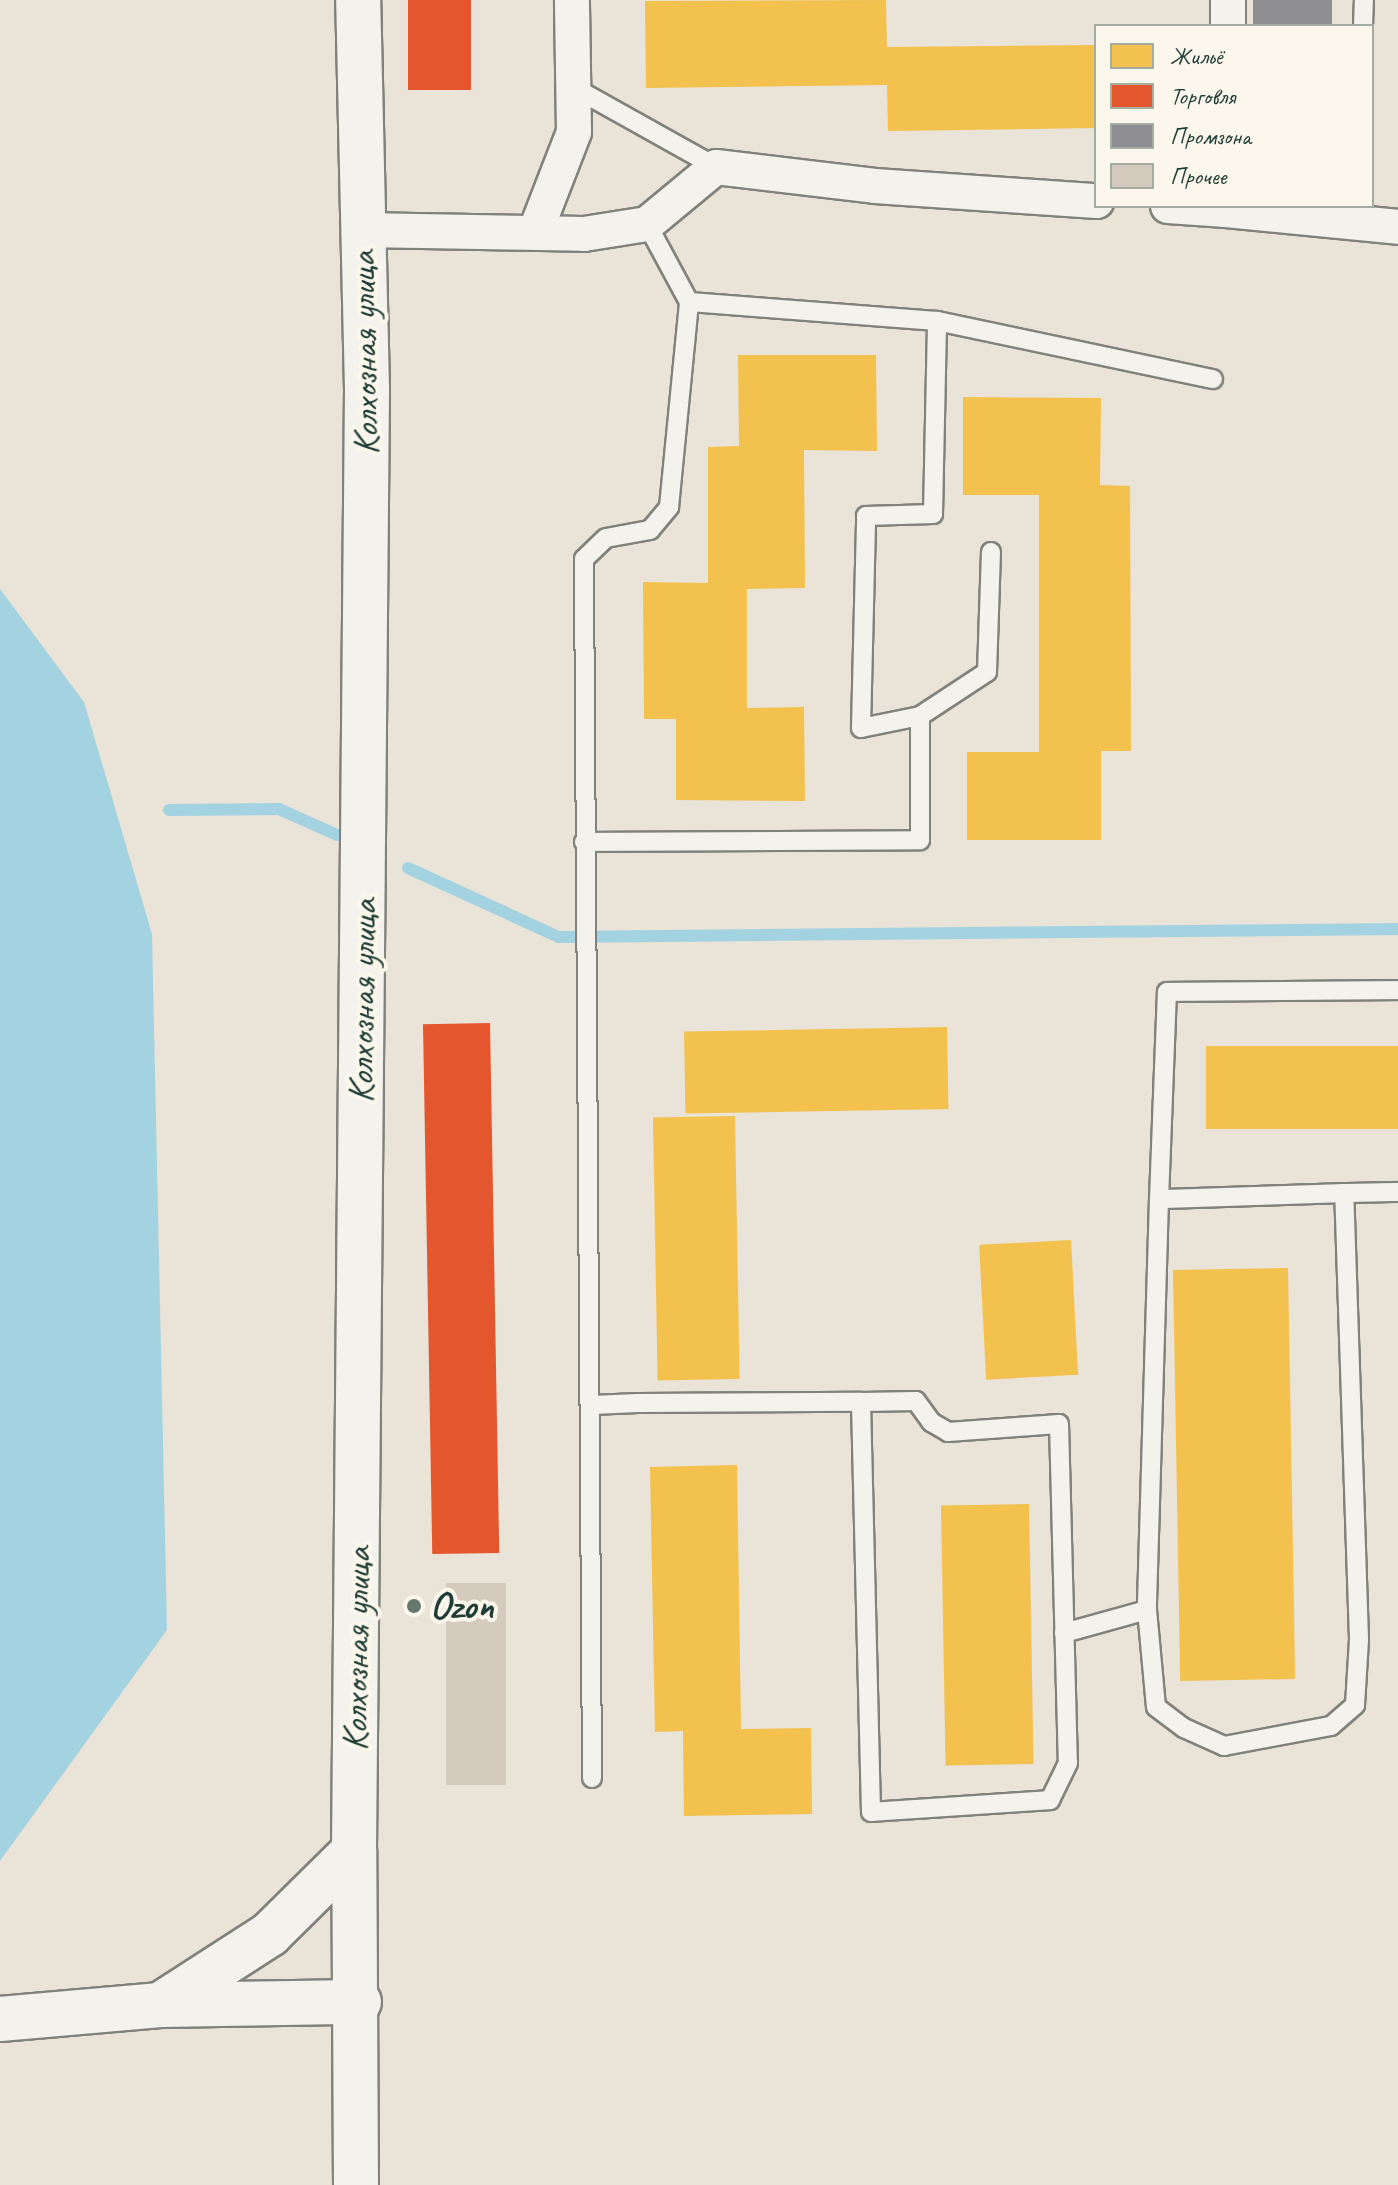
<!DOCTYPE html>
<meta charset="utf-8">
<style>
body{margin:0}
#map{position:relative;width:1398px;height:2185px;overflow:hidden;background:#eae3d8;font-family:Caveat,sans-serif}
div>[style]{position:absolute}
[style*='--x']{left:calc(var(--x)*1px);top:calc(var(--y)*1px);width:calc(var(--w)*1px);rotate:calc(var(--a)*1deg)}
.water>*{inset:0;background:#a3d2e1}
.homes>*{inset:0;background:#f2c14e;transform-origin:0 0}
.shops>*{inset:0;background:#e4572e;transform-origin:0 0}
.industry>*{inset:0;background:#8d8d92;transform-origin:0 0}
.stream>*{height:12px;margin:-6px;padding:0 6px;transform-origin:6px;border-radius:6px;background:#a3d2e1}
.building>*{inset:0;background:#d5cabe;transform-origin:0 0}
.roads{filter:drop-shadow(2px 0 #80827c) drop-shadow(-2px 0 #80827c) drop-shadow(0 2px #80827c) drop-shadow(0 -2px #80827c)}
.lane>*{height:18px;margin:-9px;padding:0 9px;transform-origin:9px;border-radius:9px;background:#f4f2ed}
.street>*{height:34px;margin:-17px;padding:0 17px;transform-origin:17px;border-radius:17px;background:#f4f2ed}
.secondary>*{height:44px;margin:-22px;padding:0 22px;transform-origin:22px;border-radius:22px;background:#f4f2ed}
.dots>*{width:22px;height:22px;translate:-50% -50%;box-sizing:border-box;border:4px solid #fbf7ec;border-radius:50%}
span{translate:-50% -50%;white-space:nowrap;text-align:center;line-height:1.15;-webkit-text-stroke:8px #fbf7ec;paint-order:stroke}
.street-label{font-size:38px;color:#1f3d34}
.poi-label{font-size:38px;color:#1f3d34;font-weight:700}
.left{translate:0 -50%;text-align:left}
.legend{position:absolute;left:1094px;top:24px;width:280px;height:184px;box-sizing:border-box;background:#fbf7ec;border:2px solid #a3ada2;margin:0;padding:10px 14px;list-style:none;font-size:24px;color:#1f3d34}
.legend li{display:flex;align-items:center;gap:16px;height:40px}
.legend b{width:40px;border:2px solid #a3ada2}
</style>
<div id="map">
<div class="water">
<i style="clip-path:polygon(0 589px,84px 702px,152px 934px,167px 1630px,0 1861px)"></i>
</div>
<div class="homes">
<i style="clip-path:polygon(886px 0,887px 47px,1096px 45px,1096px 128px,888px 131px,887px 85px,646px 88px,645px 1px)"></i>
<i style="clip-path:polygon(738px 355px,876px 355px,877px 451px,804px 450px,805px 588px,747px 589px,747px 708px,804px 707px,805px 801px,676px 800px,676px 719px,644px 719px,643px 582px,708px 583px,708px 447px,739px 446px)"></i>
<i style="clip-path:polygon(963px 397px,1101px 398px,1100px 485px,1130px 486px,1131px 751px,1101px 751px,1101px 840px,967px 840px,967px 752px,1039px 752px,1039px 495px,963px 495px)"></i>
<i style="left:947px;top:1027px;width:82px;height:263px;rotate:89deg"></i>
<i style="left:1398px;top:1046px;width:83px;height:192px;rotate:90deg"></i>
<i style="left:735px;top:1116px;width:263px;height:82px;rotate:89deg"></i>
<i style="left:1071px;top:1240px;width:135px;height:92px;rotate:87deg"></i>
<i style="left:1288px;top:1268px;width:411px;height:115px;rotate:89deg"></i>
<i style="clip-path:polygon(737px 1465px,741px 1729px,811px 1728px,812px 1814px,684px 1816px,683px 1731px,655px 1732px,650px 1467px)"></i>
<i style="left:1029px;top:1504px;width:260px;height:88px;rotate:89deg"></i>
</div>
<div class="shops">
<i style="left:408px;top:0;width:63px;height:90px"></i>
<i style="left:490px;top:1023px;width:530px;height:67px;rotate:89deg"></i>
</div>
<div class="industry">
<i style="left:1253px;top:0;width:79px;height:26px"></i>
</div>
<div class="stream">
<i style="--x:169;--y:810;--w:110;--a:-0.5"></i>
<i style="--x:279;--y:809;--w:64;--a:24.1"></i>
<i style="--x:408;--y:868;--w:166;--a:24.6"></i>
<i style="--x:559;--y:937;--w:839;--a:-0.55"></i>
</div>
<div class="building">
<i style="left:506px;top:1583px;width:202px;height:60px;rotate:90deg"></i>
</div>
<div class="roads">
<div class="lane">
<i style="--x:1363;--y:26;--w:26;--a:-88"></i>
<i style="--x:573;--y:87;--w:164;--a:29.2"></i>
<i style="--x:689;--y:302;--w:249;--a:4.4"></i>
<i style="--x:937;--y:321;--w:282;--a:11.9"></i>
<i style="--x:920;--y:716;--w:60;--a:168.5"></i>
<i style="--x:861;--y:728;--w:212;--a:-88.6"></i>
<i style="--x:866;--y:516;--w:67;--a:-1.7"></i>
<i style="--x:933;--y:514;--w:193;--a:-88.8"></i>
<i style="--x:584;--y:842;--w:336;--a:-0.3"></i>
<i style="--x:920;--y:840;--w:124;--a:-90"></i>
<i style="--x:920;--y:716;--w:80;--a:-33.3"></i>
<i style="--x:987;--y:672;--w:120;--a:-88.1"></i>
<i style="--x:1344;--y:1193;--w:54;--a:-1.1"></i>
<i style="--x:1159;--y:1199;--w:207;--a:-87.8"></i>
<i style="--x:1167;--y:992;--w:231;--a:-0.5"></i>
<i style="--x:592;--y:1405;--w:46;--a:-2.5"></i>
<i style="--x:638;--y:1403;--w:223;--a:-0.3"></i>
<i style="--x:861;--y:1402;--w:55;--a:-1"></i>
<i style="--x:916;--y:1401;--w:26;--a:54"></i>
<i style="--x:931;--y:1422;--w:20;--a:30"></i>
<i style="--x:948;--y:1432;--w:111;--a:-4.1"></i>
<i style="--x:1059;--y:1424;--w:339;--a:88.5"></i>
<i style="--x:1068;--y:1763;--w:41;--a:115.9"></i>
<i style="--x:1050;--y:1800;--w:179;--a:176.2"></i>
<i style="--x:871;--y:1812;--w:410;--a:-91.4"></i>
<i style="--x:1064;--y:1633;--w:86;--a:-15.5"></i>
<i style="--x:1147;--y:1610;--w:97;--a:84.7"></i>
<i style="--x:1156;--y:1707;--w:35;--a:37"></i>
<i style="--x:1184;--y:1728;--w:44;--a:24.2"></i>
<i style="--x:1224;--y:1746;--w:109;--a:-10.6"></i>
<i style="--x:1331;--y:1726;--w:32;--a:-41"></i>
<i style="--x:1355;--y:1705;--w:66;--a:-86.5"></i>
<i style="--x:1359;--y:1639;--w:446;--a:-91.9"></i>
<i style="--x:1344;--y:1193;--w:185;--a:178.1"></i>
<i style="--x:1159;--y:1199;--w:411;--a:91.7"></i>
<i style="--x:592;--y:1778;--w:1219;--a:-90.38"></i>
<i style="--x:584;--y:559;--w:30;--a:-44"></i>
<i style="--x:606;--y:538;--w:45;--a:-10.3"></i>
<i style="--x:650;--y:530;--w:30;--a:-50"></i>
<i style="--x:669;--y:507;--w:206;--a:-84.4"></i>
<i style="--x:689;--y:302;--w:89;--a:-118.3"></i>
</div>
<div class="street">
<i style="--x:1228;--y:26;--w:26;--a:-90"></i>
<i style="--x:1168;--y:206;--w:58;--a:3.9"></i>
<i style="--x:1226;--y:210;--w:4;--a:-90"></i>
<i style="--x:1226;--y:210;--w:173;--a:5.6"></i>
<i style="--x:362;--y:230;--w:222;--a:1"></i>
<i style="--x:584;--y:234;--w:64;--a:-9"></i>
<i style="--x:647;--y:224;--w:89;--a:-39.6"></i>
<i style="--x:716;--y:167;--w:160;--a:6.8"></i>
<i style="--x:875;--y:186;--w:222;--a:3.9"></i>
<i style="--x:536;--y:230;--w:105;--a:-68.8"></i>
<i style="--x:574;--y:132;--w:132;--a:-90.9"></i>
</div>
<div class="secondary">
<i style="--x:160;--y:2005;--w:131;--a:-32.8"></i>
<i style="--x:270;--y:1934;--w:118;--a:-44.7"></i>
<i style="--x:0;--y:2019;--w:161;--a:-5"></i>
<i style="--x:160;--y:2005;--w:199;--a:-0.9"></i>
<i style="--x:356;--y:2185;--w:334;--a:-90.3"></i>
<i style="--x:354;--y:1851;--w:1462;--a:-89.49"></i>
<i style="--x:367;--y:389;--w:389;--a:-91.3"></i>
</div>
</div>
<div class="dots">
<i style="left:414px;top:1606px;background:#66776d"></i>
</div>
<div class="street-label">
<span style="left:364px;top:353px;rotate:-91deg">Колхозная улица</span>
<span style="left:362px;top:1001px;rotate:-89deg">Колхозная улица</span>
<span style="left:356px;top:1649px;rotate:-89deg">Колхозная улица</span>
</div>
<div class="poi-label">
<span class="left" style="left:430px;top:1606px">Ozon</span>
</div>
<ul class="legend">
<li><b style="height:22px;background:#f2c14e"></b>Жильё</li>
<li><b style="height:22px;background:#e4572e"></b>Торговля</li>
<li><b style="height:22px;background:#8d8d92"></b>Промзона</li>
<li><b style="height:22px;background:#d5cabe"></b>Прочее</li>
</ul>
</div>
